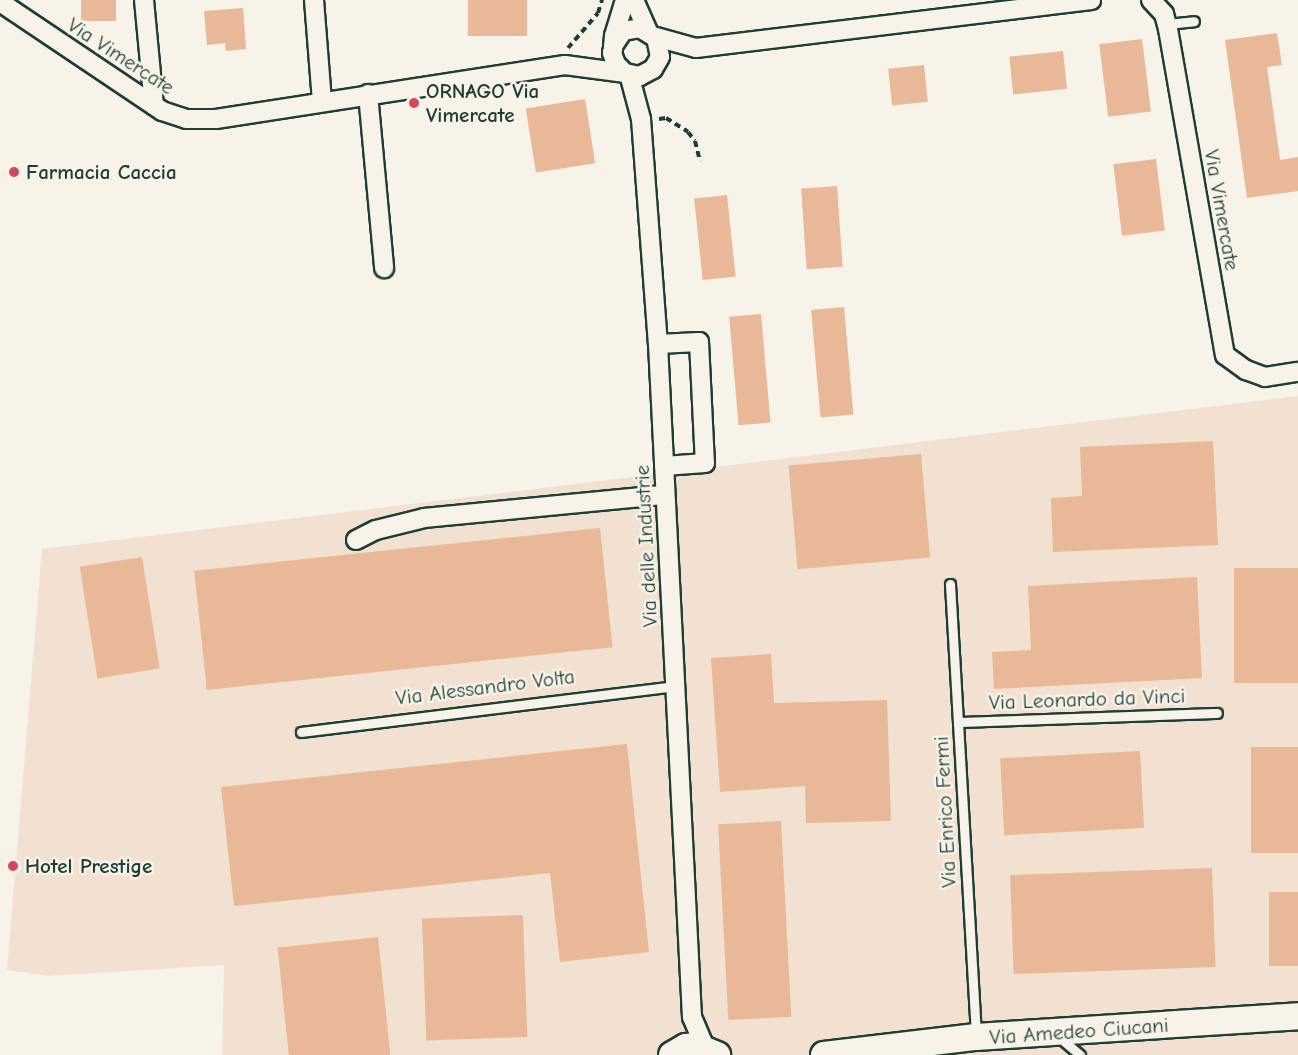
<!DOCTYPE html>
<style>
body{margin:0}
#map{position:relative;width:1298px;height:1055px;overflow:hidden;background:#f7f3e8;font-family:"Comic Neue",sans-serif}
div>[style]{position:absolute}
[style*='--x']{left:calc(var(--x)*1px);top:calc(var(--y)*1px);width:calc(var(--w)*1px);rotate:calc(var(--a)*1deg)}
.built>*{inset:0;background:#f2e1d0}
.building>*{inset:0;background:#e8b899;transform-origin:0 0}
.path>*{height:4px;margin-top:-2px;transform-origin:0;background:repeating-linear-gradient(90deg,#1f3d34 0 6px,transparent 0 10.5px)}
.roads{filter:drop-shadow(2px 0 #1f3d34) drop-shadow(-2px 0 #1f3d34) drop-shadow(0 2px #1f3d34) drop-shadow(0 -2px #1f3d34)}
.lane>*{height:9px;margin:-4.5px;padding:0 4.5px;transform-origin:4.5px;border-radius:4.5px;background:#f7f3e8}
.street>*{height:18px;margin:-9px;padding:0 9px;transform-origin:9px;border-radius:9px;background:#f7f3e8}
.secondary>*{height:26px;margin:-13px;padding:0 13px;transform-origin:13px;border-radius:13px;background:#f7f3e8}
.dots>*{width:16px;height:16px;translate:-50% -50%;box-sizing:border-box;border:3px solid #f7f3e8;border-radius:50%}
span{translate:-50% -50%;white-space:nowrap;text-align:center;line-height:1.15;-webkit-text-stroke:5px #f7f3e8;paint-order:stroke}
.street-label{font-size:21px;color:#1f3d34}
.poi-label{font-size:21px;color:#1f3d34;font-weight:700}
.left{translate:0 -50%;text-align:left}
</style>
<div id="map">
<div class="built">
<i style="clip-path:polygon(1298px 396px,1298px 1055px,222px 1055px,224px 965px,48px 976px,7px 970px,42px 549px)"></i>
</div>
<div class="building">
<i style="left:81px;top:0;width:35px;height:21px"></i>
<i style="left:468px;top:0;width:59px;height:36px"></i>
<i style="clip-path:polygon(243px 8px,246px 49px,226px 51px,225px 43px,207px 45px,204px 11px)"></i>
<i style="clip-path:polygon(1277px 33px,1282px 65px,1267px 67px,1280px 160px,1298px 157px,1298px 191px,1247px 198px,1225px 40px)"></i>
<i style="left:1142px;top:39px;width:73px;height:43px;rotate:83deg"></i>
<i style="left:1063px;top:51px;width:38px;height:54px;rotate:84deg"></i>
<i style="left:924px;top:65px;width:37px;height:36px;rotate:84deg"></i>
<i style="left:585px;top:99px;width:65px;height:60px;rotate:81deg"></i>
<i style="left:1156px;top:159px;width:72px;height:43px;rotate:83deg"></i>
<i style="left:837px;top:186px;width:81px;height:36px;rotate:86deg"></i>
<i style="left:727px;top:195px;width:82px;height:33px;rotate:84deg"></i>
<i style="left:844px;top:307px;width:108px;height:33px;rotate:85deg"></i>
<i style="left:761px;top:314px;width:109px;height:32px;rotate:85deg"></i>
<i style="clip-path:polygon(1213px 441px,1218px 545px,1053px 552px,1051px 498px,1082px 496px,1080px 447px)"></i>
<i style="left:921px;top:454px;width:104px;height:133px;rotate:85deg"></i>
<i style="left:600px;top:528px;width:120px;height:408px;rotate:84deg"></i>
<i style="left:142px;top:557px;width:113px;height:63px;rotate:81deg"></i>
<i style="left:1298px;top:568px;width:115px;height:64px;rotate:90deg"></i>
<i style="clip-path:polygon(1197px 577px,1202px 678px,994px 689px,992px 652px,1031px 650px,1028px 586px)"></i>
<i style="clip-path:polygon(771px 654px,774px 703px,887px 700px,891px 821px,806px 823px,805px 786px,720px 792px,711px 658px)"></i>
<i style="clip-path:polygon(627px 744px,649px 952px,560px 962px,550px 873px,234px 906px,221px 787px)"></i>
<i style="left:1298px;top:747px;width:106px;height:47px;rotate:90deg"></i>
<i style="left:1140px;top:751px;width:77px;height:140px;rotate:87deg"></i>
<i style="left:781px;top:821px;width:196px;height:63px;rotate:87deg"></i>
<i style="left:1212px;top:868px;width:99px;height:202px;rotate:88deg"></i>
<i style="left:1298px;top:892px;width:74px;height:29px;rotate:90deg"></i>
<i style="left:523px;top:915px;width:122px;height:101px;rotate:88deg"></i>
<i style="left:378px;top:937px;width:119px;height:101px;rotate:84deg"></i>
</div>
<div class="path">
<i style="--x:568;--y:48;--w:46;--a:-49.4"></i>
<i style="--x:598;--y:13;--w:14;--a:-73"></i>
<i style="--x:659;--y:119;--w:7;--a:-8"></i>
<i style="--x:666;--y:118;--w:26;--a:32"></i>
<i style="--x:688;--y:132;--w:11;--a:52"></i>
<i style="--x:695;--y:141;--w:21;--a:76"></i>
</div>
<div class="roads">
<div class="lane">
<i style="--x:1167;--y:24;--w:27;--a:-6"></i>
<i style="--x:950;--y:584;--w:451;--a:86.7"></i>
<i style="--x:958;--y:722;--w:259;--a:-2"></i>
<i style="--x:301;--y:732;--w:377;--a:-7"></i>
<i style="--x:1060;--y:1038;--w:26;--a:40"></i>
</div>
<div class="street">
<i style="--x:144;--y:0;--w:106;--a:84.6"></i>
<i style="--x:314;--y:0;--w:101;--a:85.5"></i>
<i style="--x:634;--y:0;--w:34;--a:66"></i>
<i style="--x:1151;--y:0;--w:19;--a:47"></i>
<i style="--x:1164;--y:14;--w:16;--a:75"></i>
<i style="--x:1168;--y:29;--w:331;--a:80.1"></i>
<i style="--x:1225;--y:355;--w:26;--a:36"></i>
<i style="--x:1246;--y:370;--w:20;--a:20"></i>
<i style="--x:1265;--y:377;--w:33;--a:-9"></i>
<i style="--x:0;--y:2;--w:195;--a:33.9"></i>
<i style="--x:162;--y:111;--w:25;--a:18"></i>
<i style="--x:186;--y:119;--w:30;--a:0"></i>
<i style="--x:216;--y:119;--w:353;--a:-8.8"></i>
<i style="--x:565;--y:65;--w:61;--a:7.6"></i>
<i style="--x:656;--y:37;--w:41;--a:15.4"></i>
<i style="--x:696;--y:48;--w:398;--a:-6.9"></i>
<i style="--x:613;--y:46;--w:18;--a:-56"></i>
<i style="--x:623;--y:31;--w:17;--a:-10"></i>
<i style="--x:640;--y:28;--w:19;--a:32"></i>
<i style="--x:656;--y:38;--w:19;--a:78"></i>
<i style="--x:660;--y:57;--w:14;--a:120"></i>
<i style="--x:653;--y:69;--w:15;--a:152"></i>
<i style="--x:640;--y:76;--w:15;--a:-169"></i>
<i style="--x:625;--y:73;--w:13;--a:-135"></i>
<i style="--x:616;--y:64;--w:12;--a:-110"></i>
<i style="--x:612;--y:53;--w:4;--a:-76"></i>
<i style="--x:613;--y:49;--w:13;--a:-86"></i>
<i style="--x:614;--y:36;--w:38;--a:-73"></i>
<i style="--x:629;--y:74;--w:47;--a:75.1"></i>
<i style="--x:641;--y:119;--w:226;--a:85.7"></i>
<i style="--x:658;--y:344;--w:674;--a:87.11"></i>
<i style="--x:692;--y:1017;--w:34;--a:67"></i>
<i style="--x:368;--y:94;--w:175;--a:84.7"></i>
<i style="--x:658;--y:344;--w:41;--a:-2.8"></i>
<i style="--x:699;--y:342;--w:121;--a:87.2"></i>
<i style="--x:705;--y:463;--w:41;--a:175.8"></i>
<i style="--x:356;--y:540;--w:22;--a:-27"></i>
<i style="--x:376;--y:530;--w:49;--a:-14"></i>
<i style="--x:424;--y:518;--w:242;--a:-5.5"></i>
</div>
<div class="secondary">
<i style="--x:672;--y:1055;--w:16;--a:-30"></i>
<i style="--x:686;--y:1047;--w:9;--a:-6"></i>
<i style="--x:695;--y:1046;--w:24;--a:22"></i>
<i style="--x:824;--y:1055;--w:153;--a:-6.8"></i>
<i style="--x:976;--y:1037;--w:323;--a:-3.7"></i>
</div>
</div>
<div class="dots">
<i style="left:414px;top:103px;background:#d1495b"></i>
<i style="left:14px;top:172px;background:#d1495b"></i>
<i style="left:13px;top:866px;background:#d1495b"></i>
</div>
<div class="street-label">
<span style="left:121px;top:56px;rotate:33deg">Via Vimercate</span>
<span style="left:1222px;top:210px;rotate:80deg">Via Vimercate</span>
<span style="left:646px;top:546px;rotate:-93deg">Via delle Industrie</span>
<span style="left:485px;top:687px;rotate:-7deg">Via Alessandro Volta</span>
<span style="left:1087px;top:699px;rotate:-2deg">Via Leonardo da Vinci</span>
<span style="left:945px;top:812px;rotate:-93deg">Via Enrico Fermi</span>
<span style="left:1079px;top:1031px;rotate:-4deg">Via Amedeo Ciucani</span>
</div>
<div class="poi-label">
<span class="left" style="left:426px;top:103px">ORNAGO Via<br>Vimercate</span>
<span class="left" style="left:26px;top:172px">Farmacia Caccia</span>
<span class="left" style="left:25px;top:866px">Hotel Prestige</span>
</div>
</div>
